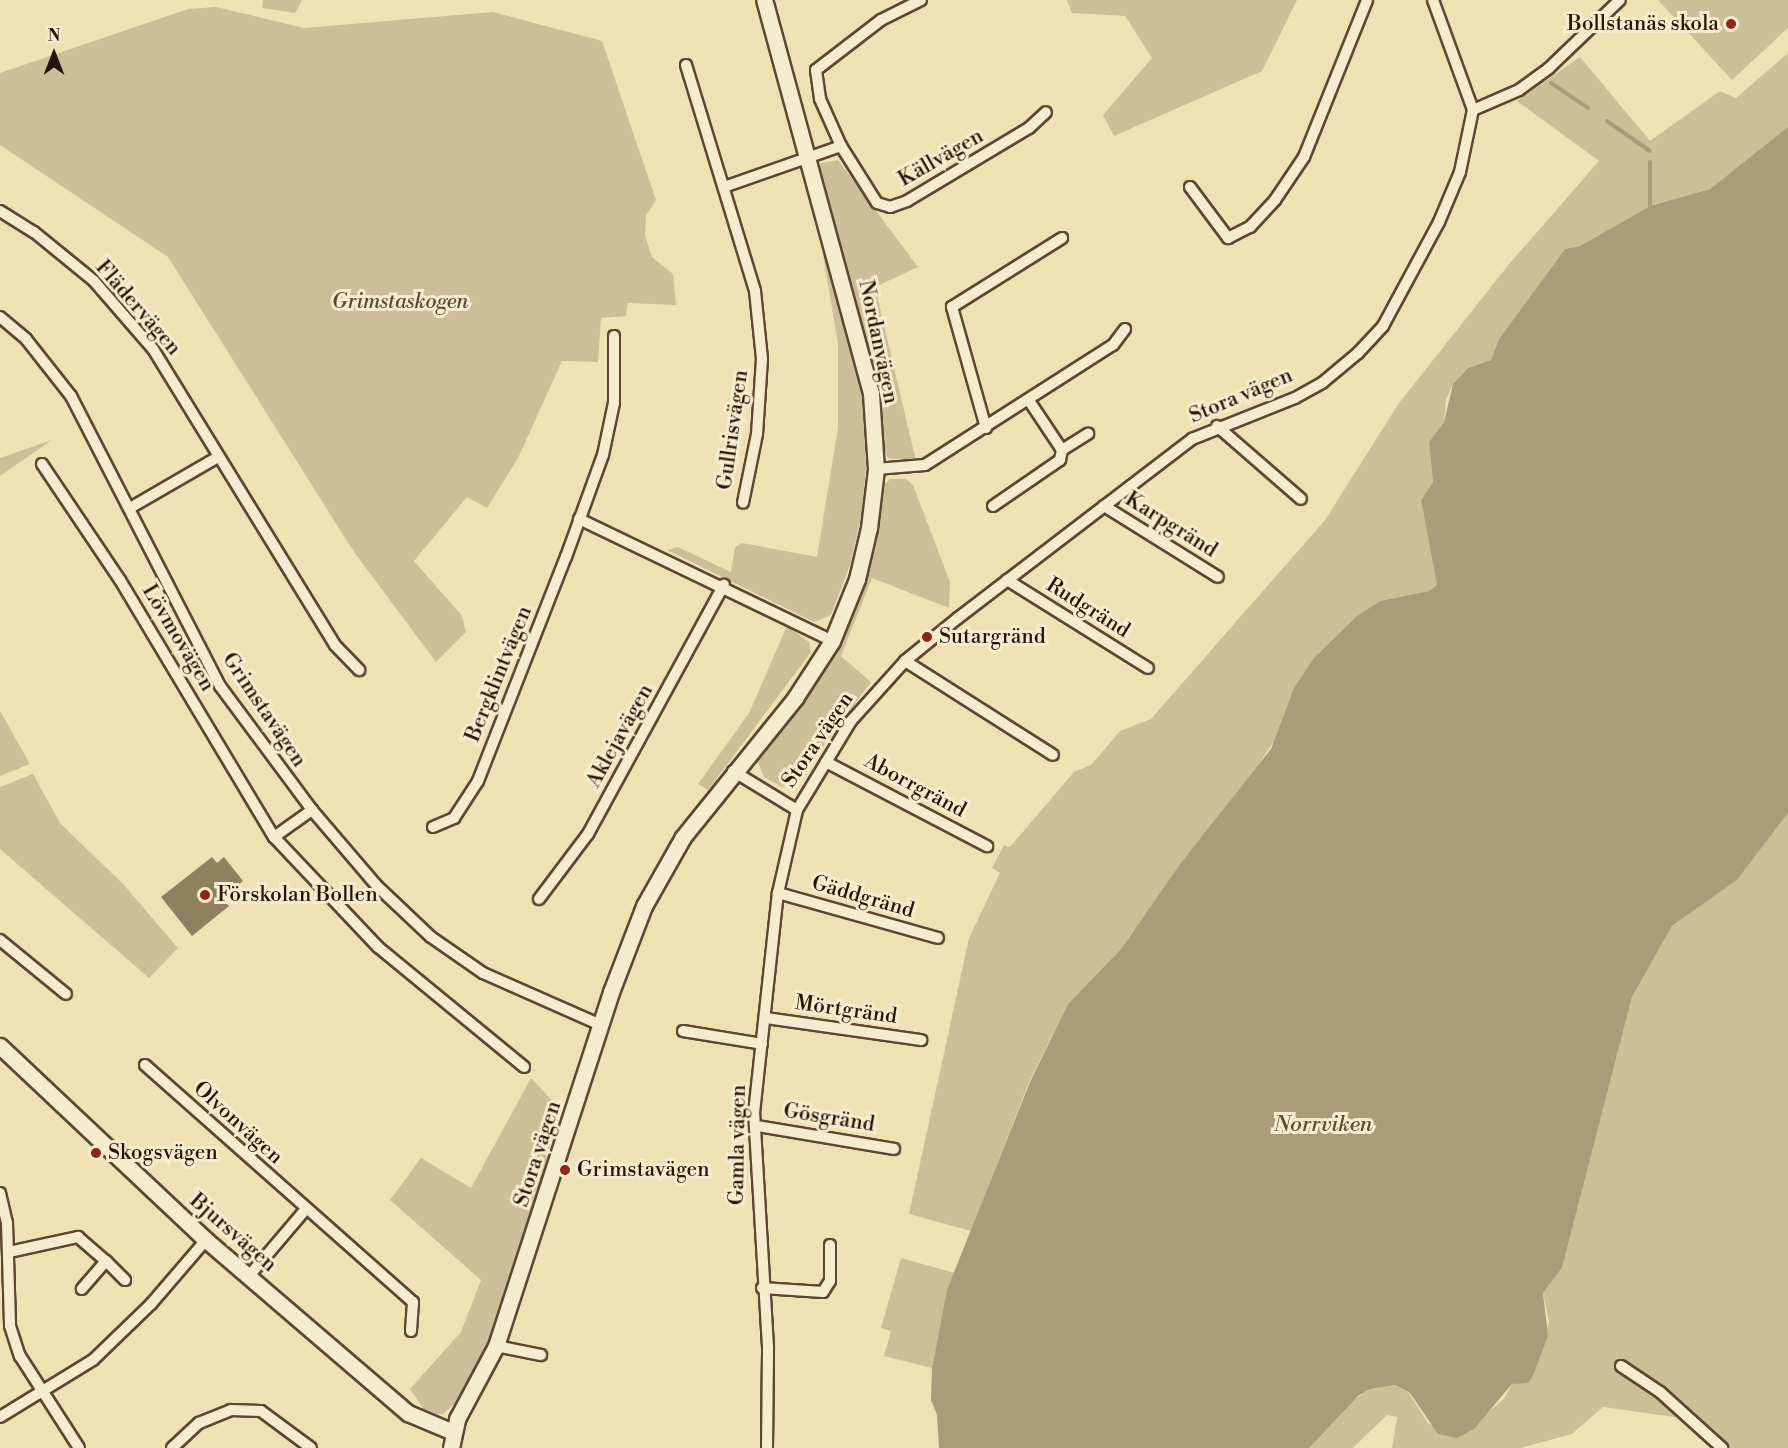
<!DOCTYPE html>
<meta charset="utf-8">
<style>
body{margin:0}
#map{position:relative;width:1788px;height:1448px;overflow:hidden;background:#f0e1b5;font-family:"Libre Bodoni",serif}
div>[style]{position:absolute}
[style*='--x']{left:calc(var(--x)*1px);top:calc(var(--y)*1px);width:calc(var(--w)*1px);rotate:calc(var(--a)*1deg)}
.green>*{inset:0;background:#cebe97}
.water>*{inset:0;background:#ac9b7a}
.stream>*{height:4px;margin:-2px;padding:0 2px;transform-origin:2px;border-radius:2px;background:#ac9b7a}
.building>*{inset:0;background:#907f61}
.roads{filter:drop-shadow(2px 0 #5b4732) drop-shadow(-2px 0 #5b4732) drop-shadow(0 2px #5b4732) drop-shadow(0 -2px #5b4732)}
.street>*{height:10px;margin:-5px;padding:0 5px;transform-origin:5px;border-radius:5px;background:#f5eccf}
.secondary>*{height:15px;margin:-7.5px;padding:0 7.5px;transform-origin:7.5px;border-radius:7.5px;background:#f5eccf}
.dots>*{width:16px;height:16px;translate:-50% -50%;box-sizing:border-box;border:3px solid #f5eccf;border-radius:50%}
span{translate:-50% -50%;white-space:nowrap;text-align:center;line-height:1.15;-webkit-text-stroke:6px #f5eccf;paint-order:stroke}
.poi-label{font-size:21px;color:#291407}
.right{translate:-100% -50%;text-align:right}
.left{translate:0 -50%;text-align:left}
.street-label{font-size:21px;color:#291407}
.park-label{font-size:21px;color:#5b4732;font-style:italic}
.water-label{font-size:22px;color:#5d4a35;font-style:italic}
.north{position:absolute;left:24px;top:24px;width:60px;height:60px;-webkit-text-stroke:4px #f5eccf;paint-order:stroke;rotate:0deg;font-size:16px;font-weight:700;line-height:24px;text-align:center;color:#291407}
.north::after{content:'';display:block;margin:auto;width:21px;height:27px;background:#291407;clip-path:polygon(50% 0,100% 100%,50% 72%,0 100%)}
</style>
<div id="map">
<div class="green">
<i style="clip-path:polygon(263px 0,302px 0,295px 13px,262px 8px)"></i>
<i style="clip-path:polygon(1067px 0,1297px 0,1262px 71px,1114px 136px,1103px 115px,1152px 58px,1125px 16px,1072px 13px)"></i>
<i style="clip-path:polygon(1658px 0,1788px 0,1788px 28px,1732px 80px)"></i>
<i style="clip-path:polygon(216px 7px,304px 28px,493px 12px,602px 41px,656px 200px,646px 216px,645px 235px,652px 257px,673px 274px,676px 305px,628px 303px,626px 316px,601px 318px,598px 362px,562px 361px,519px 456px,487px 508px,467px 497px,414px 561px,462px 616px,466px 632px,436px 662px,354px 552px,168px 257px,0 145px,0 73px,188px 9px)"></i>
<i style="clip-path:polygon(1788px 53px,1788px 127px,1710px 189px,1650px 206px,1580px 246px,1565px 249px,1499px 339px,1491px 360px,1468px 368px,1453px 384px,1446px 400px,1444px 422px,1429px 442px,1433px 482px,1421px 500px,1437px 585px,1429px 591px,1380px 601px,1357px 616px,1245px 785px,1180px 864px,1121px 949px,1068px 1004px,1029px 1082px,971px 1231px,909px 1214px,969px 938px,1000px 873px,992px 868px,1004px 845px,1010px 847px,1074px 772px,1091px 765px,1120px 731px,1151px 719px,1325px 520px,1399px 403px,1510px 263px,1599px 161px,1517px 101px,1580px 57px,1650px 141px,1720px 91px,1736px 98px)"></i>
<i style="clip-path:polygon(838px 160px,918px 267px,875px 287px,916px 461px,888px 458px,881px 449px,878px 394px,817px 169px,821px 163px)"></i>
<i style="clip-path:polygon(820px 236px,863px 400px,866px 467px,862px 513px,850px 565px,831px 615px,814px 622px,667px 550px,678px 547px,731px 572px,735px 547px,742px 543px,817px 557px,838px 428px,838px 344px)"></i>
<i style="clip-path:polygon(52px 440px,0 476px,0 458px)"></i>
<i style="clip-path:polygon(890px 479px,906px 479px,913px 485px,950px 582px,949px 608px,872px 578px,841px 656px,871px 682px,797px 782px,782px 787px,764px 777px,756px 758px,816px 683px,841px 638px,866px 575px,883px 487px)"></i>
<i style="clip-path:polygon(787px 626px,809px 642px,811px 652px,708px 790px,698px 784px,749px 713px)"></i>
<i style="clip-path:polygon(0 711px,30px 764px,0 776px)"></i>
<i style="clip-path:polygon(33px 774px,60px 823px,124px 885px,178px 948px,149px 978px,0 849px,0 787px)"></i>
<i style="clip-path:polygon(1788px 813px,1788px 1448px,1727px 1448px,1696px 1420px,1603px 1407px,1572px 1434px,1520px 1448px,1392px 1448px,1397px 1417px,1387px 1415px,1353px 1448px,1309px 1448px,1348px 1404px,1370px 1389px,1395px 1385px,1409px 1393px,1428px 1423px,1457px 1438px,1504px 1399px,1512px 1384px,1532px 1378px,1549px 1322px,1543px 1293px,1562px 1268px,1632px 997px,1672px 926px,1737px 880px)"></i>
<i style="clip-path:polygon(531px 1078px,559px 1108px,530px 1228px,493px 1340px,454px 1404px,443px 1414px,427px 1414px,410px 1389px,461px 1332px,481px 1280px,390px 1200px,421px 1158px,471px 1188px)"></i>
<i style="clip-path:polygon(901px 1258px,955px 1273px,947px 1291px,932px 1368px,884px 1356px,891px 1331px,881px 1328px)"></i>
</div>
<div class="water">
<i style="clip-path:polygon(1788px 127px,1788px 813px,1737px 880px,1672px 926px,1632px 997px,1562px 1268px,1543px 1293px,1548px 1336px,1532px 1378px,1528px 1383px,1512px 1384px,1474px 1429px,1457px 1438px,1438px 1434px,1410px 1393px,1395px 1385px,1370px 1389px,1358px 1396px,1309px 1448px,939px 1448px,937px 1415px,931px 1400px,932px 1368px,947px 1290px,1030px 1082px,1068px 1004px,1121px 949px,1180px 864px,1271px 749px,1294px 688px,1314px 658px,1357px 616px,1380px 601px,1429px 591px,1437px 585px,1421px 500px,1433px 482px,1429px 442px,1444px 422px,1453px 384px,1468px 368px,1491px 360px,1499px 339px,1565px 249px,1580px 246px,1650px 206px,1710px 189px)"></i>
</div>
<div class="stream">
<i style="--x:1551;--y:83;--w:45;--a:34"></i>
<i style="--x:1607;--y:121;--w:52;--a:34.9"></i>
<i style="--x:1650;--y:206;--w:44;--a:-90"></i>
</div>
<div class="building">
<i style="clip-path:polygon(212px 857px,217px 863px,224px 857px,243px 881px,222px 898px,229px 906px,192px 936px,161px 897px)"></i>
</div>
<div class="roads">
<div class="street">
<i style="--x:921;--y:0;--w:45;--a:153.4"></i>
<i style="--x:881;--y:20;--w:82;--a:142.4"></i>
<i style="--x:816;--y:70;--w:29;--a:82"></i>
<i style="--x:820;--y:99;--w:51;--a:65.9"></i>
<i style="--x:841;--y:146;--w:67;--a:57.7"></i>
<i style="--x:877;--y:203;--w:14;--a:17"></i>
<i style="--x:890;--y:207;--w:18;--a:-19"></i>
<i style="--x:907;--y:201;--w:142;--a:-30.9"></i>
<i style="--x:1029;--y:128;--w:23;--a:-43"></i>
<i style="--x:1433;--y:0;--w:117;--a:70"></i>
<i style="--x:686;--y:65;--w:236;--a:73"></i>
<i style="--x:755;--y:291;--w:68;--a:84.1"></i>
<i style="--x:762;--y:359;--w:75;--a:93.8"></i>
<i style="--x:757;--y:434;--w:70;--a:101.5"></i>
<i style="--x:724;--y:187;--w:124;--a:-19.3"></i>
<i style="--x:1190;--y:187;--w:64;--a:53.3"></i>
<i style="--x:1228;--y:238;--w:25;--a:-27"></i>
<i style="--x:1250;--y:227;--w:37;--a:-47"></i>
<i style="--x:1275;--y:200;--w:52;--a:-56"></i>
<i style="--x:1304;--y:157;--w:169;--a:-68.1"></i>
<i style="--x:0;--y:211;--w:40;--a:32"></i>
<i style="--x:34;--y:232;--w:77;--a:39.2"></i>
<i style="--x:94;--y:281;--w:90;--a:49.1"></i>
<i style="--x:153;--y:349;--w:347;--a:58.4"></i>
<i style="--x:335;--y:645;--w:35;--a:46"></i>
<i style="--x:0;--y:317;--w:34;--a:40"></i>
<i style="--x:26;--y:339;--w:73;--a:51.7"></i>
<i style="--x:71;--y:396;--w:326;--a:62.8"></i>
<i style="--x:220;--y:686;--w:154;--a:53.4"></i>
<i style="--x:312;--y:810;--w:100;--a:49.5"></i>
<i style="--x:377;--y:886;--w:74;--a:43.4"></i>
<i style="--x:431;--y:937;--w:63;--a:34.7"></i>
<i style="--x:483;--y:973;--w:129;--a:23.8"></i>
<i style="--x:1217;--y:426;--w:111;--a:41"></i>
<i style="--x:986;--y:428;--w:126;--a:-105.7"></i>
<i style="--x:952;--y:307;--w:130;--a:-32.1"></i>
<i style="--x:1062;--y:450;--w:31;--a:-32"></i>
<i style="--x:42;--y:464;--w:140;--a:56.1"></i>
<i style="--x:120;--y:580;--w:300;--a:59.1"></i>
<i style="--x:274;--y:837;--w:151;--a:46.6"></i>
<i style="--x:378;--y:947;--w:189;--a:39.4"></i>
<i style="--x:876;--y:469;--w:49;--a:-4.7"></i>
<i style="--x:925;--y:465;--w:223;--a:-32.6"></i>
<i style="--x:1113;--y:345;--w:20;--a:-53"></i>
<i style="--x:993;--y:506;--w:81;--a:-34.5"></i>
<i style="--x:1060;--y:460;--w:10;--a:-79"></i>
<i style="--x:1062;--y:450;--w:58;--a:-123.7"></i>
<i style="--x:1104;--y:506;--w:134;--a:31.9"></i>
<i style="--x:130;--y:508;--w:102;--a:-30.1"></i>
<i style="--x:579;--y:519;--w:281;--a:25.7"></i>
<i style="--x:1007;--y:580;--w:166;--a:32"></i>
<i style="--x:905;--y:661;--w:175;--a:32.4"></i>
<i style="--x:826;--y:762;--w:182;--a:27.6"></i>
<i style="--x:733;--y:771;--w:75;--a:31.4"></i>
<i style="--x:797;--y:810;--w:104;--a:-58.8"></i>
<i style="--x:851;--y:721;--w:81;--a:-48"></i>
<i style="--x:905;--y:661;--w:68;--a:-39.1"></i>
<i style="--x:958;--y:618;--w:295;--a:-37.4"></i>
<i style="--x:1192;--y:439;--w:111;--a:-21.7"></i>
<i style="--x:1295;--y:398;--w:31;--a:-29"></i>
<i style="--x:1322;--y:383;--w:47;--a:-39.8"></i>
<i style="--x:1358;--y:353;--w:37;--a:-47"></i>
<i style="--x:1383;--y:326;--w:118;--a:-61.7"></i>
<i style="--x:1439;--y:222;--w:54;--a:-67.2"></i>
<i style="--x:1460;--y:172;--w:63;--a:-78.2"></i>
<i style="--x:1473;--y:110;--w:50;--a:-23.5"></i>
<i style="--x:1519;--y:90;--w:37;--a:-36"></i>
<i style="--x:1549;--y:68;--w:98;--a:-43.8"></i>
<i style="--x:433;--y:827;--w:23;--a:-23"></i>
<i style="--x:454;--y:818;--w:44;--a:-57"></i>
<i style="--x:478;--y:781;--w:241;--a:-68.6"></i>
<i style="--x:566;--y:557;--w:109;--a:-70.1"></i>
<i style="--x:603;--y:455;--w:53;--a:-78.1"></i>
<i style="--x:614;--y:403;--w:67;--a:-90"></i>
<i style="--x:274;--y:837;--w:47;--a:-35.4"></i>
<i style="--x:778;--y:893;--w:166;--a:15.7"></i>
<i style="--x:539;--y:899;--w:81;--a:-53"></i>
<i style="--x:588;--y:834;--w:284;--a:-61.4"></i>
<i style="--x:0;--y:940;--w:85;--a:39.3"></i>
<i style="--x:766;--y:1018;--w:157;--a:8.1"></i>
<i style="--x:683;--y:1031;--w:80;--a:9.3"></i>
<i style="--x:145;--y:1065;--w:358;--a:41.5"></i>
<i style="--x:413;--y:1302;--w:29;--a:94"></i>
<i style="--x:757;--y:1126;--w:139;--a:9.5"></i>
<i style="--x:0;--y:1193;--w:31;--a:77"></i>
<i style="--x:7;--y:1223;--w:103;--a:88.3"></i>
<i style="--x:10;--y:1326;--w:32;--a:72"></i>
<i style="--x:20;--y:1356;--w:109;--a:57.3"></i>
<i style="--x:9;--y:1252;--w:71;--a:-12.3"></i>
<i style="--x:78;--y:1237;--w:37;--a:41"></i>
<i style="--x:106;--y:1261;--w:37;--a:131"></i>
<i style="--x:106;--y:1261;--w:27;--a:45"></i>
<i style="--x:249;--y:1276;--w:87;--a:-49.7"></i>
<i style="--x:762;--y:1288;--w:61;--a:3.8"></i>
<i style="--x:823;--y:1292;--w:13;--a:-58"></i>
<i style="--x:830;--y:1281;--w:36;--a:-90"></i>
<i style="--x:496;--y:1346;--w:46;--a:11.3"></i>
<i style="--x:1621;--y:1366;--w:47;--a:33.7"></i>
<i style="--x:1660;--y:1392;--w:84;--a:42.1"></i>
<i style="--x:0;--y:1417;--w:109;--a:-31.5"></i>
<i style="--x:93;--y:1360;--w:81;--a:-44"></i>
<i style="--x:151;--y:1304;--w:84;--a:-49.3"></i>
<i style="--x:172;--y:1448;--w:37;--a:-43"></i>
<i style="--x:199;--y:1423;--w:35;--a:-22"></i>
<i style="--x:231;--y:1410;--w:30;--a:2"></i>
<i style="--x:261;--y:1411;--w:62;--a:36.5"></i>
<i style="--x:767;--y:1448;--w:101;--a:-89.4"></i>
<i style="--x:768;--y:1347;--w:234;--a:-93.4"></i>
<i style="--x:754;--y:1113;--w:221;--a:-83.8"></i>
<i style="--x:778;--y:893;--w:85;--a:-77.1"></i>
</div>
<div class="secondary">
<i style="--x:0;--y:1046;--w:283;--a:43.3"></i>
<i style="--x:206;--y:1240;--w:266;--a:40.6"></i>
<i style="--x:408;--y:1413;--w:49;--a:22.9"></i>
<i style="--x:451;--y:1448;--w:30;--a:-78"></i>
<i style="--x:457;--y:1419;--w:83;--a:-61.9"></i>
<i style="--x:496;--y:1346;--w:372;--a:-72"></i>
<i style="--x:611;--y:992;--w:92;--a:-69"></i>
<i style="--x:644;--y:906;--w:79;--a:-60.5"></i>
<i style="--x:683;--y:837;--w:179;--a:-51.1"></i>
<i style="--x:795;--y:698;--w:68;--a:-57"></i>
<i style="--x:832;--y:641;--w:67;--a:-68"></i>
<i style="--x:857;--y:579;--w:52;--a:-76.8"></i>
<i style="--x:869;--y:528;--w:59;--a:-83.2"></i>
<i style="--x:876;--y:469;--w:76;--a:-93.8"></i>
<i style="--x:871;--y:393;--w:407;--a:-105.2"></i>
</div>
</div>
<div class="dots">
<i style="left:1731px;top:24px;background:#8f2418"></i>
<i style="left:927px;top:637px;background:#8f2418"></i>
<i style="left:205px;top:895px;background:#8f2418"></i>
<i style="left:96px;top:1153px;background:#8f2418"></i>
<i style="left:565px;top:1170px;background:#8f2418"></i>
</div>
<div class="poi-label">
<span class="right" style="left:1719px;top:24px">Bollstanäs skola</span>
<span class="left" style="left:939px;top:637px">Sutargränd</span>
<span class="left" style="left:217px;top:895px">Förskolan Bollen</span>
<span class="left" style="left:108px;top:1153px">Skogsvägen</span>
<span class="left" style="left:577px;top:1170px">Grimstavägen</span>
</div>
<div class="street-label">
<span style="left:941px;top:158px;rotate:-30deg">Källvägen</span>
<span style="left:138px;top:308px;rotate:49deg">Flädervägen</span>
<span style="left:878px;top:342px;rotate:78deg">Nordanvägen</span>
<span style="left:1241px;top:396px;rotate:-23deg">Stora vägen</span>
<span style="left:733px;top:430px;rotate:-82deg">Gullrisvägen</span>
<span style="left:1171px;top:525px;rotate:32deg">Karpgränd</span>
<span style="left:1088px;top:608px;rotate:32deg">Rudgränd</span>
<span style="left:178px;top:638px;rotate:59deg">Lövmovägen</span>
<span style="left:499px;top:674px;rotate:-68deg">Bergklintvägen</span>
<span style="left:264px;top:710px;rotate:56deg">Grimstavägen</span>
<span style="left:620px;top:736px;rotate:-61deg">Aklejavägen</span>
<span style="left:818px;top:740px;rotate:-56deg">Stora vägen</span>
<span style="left:915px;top:786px;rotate:28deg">Aborrgränd</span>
<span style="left:863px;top:897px;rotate:16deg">Gäddgränd</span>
<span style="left:846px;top:1010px;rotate:8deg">Mörtgränd</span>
<span style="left:829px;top:1118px;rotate:9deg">Gösgränd</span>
<span style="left:238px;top:1123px;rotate:42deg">Olvonvägen</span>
<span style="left:738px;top:1145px;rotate:-89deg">Gamla vägen</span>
<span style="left:538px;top:1154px;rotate:-72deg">Stora vägen</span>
<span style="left:233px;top:1233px;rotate:41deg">Bjursvägen</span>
</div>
<div class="park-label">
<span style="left:400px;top:302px">Grimstaskogen</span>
</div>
<div class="water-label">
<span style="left:1323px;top:1125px">Norrviken</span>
</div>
<div class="north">N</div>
</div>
